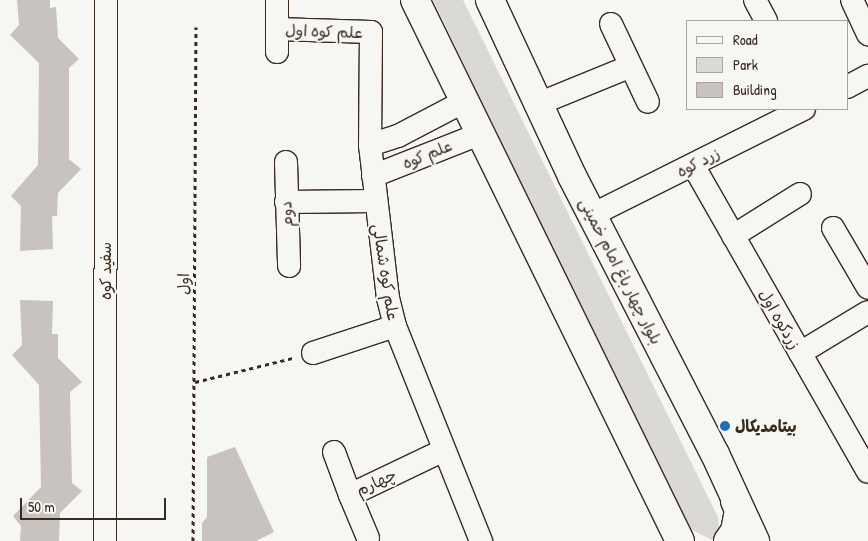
<!DOCTYPE html>
<meta charset="utf-8">
<style>
body{margin:0}
#map{position:relative;width:868px;height:541px;overflow:hidden;background:#f6f6f2;font-family:"Patrick Hand","Playpen Sans Arabic",sans-serif}
div>[style]{position:absolute}
[style*='--x']{left:calc(var(--x)*1px);top:calc(var(--y)*1px);width:calc(var(--w)*1px);rotate:calc(var(--a)*1deg)}
.green>*{inset:0;background:#dad9d3}
.building>*{inset:0;background:#c8c3be}
.path>*{height:3px;margin-top:-1.5px;transform-origin:0;background:repeating-linear-gradient(90deg,#3b2a1e 0 4px,transparent 0 8px)}
.roads{filter:drop-shadow(1px 0 #3b2a1e) drop-shadow(-1px 0 #3b2a1e) drop-shadow(0 1px #3b2a1e) drop-shadow(0 -1px #3b2a1e)}
.minor>*{height:22px;margin:-11px;padding:0 11px;transform-origin:11px;border-radius:11px;background:#f6f6f2}
.secondary>*{height:28px;margin:-14px;padding:0 14px;transform-origin:14px;border-radius:14px;background:#f6f6f2}
.dots>*{width:14px;height:14px;translate:-50% -50%;box-sizing:border-box;border:2px solid #f6f6f2;border-radius:50%}
span{translate:-50% -50%;white-space:nowrap;text-align:center;line-height:1.15;-webkit-text-stroke:4px #f6f6f2;paint-order:stroke}
.street-label{font-size:16px;color:#3b2a1e}
.poi-label{font-size:16px;color:#3b2a1e;font-weight:700}
.left{translate:0 -50%;text-align:left}
.legend{position:absolute;left:686px;top:20px;width:162px;height:90px;box-sizing:border-box;background:#f6f6f2;border:1px solid #aba49d;margin:0;padding:6px 9px;list-style:none;font-size:15px;color:#3b2a1e}
.legend li{display:flex;align-items:center;gap:10px;height:25px}
.legend b{width:25px;border:1px solid #aba49d}
.scale{position:absolute;left:20px;top:498px;width:146px;height:22px;box-sizing:border-box;border:2px solid #3b2a1e;border-top:0;padding-left:6px;font-size:15px;line-height:18px;white-space:nowrap;color:#3b2a1e;-webkit-text-stroke:4px #f6f6f2;paint-order:stroke}
</style>
<div id="map">
<div class="green">
<i style="clip-path:polygon(433px 0,463px 0,718px 517px,720px 535px,712px 540px,688px 528px)"></i>
</div>
<div class="building">
<i style="clip-path:polygon(17px 0,50px 0,50px 8px,56px 7px,58px 38px,79px 59px,69px 68px,69px 159px,81px 169px,58px 193px,57px 216px,52px 216px,53px 249px,20px 251px,21px 206px,11px 196px,38px 165px,39px 63px,10px 35px,19px 25px)"></i>
<i style="clip-path:polygon(20px 300px,53px 301px,52px 334px,58px 334px,58px 358px,82px 382px,70px 392px,72px 483px,82px 491px,60px 513px,59px 541px,20px 541px,21px 526px,13px 516px,41px 487px,39px 385px,12px 355px,22px 345px)"></i>
<i style="clip-path:polygon(235px 447px,274px 532px,256px 541px,202px 541px,202px 523px,207px 517px,207px 457px)"></i>
</div>
<div class="path">
<i style="--x:195;--y:382;--w:101;--a:-13.8"></i>
<i style="--x:193;--y:541;--w:514;--a:-89.67"></i>
</div>
<div class="roads">
<div class="minor">
<i style="--x:755;--y:0;--w:24;--a:62"></i>
<i style="--x:852;--y:0;--w:38;--a:65"></i>
<i style="--x:611;--y:24;--w:86;--a:64.6"></i>
<i style="--x:277;--y:29;--w:94;--a:1.8"></i>
<i style="--x:371;--y:32;--w:113;--a:90.5"></i>
<i style="--x:370;--y:145;--w:154;--a:83.3"></i>
<i style="--x:388;--y:298;--w:29;--a:76"></i>
<i style="--x:395;--y:326;--w:232;--a:68.2"></i>
<i style="--x:277;--y:52;--w:52;--a:-90"></i>
<i style="--x:847;--y:87;--w:24;--a:-28"></i>
<i style="--x:538;--y:104;--w:100;--a:-22.2"></i>
<i style="--x:370;--y:145;--w:29;--a:-18"></i>
<i style="--x:398;--y:136;--w:76;--a:-27.6"></i>
<i style="--x:286;--y:162;--w:104;--a:88.3"></i>
<i style="--x:693;--y:165;--w:353;--a:60.3"></i>
<i style="--x:373;--y:176;--w:117;--a:-21.5"></i>
<i style="--x:286;--y:202;--w:89;--a:-0.6"></i>
<i style="--x:592;--y:215;--w:237;--a:-26.6"></i>
<i style="--x:833;--y:228;--w:69;--a:59.7"></i>
<i style="--x:733;--y:236;--w:79;--a:-32.1"></i>
<i style="--x:313;--y:353;--w:86;--a:-18.2"></i>
<i style="--x:800;--y:353;--w:79;--a:-31.1"></i>
<i style="--x:334;--y:452;--w:46;--a:69.6"></i>
<i style="--x:350;--y:495;--w:104;--a:-25.6"></i>
<i style="--x:350;--y:495;--w:47;--a:67.3"></i>
<i style="--x:105;--y:541;--w:541;--a:-89.89"></i>
</div>
<div class="secondary">
<i style="--x:415;--y:0;--w:602;--a:63.9"></i>
<i style="--x:490;--y:0;--w:194;--a:65"></i>
<i style="--x:572;--y:176;--w:313;--a:62.8"></i>
<i style="--x:715;--y:454;--w:96;--a:65.3"></i>
<i style="--x:728;--y:541;--w:12;--a:-55"></i>
<i style="--x:735;--y:531;--w:21;--a:-79"></i>
<i style="--x:739;--y:510;--w:10;--a:-114"></i>
</div>
</div>
<div class="dots">
<i style="left:725px;top:426px;background:#1f6fb2"></i>
</div>
<div class="street-label">
<span style="left:324px;top:31px;rotate:2deg">علم کوه اول</span>
<span style="left:427px;top:154px;rotate:-22deg">علم کوه</span>
<span style="left:698px;top:162px;rotate:-27deg">زرد کوه</span>
<span style="left:286px;top:214px;rotate:-92deg">دوم</span>
<span style="left:105px;top:271px;rotate:-90deg">سفید کوه</span>
<span style="left:621px;top:271px;rotate:63deg">بلوار چهار باغ امام خمینی</span>
<span style="left:386px;top:272px;rotate:81deg">علم کوه شمالی</span>
<span style="left:183px;top:284px;rotate:-90deg">اول</span>
<span style="left:780px;top:319px;rotate:60deg">زردکوه اول</span>
<span style="left:376px;top:482px;rotate:-25deg">چهارم</span>
</div>
<div class="poi-label">
<span class="left" style="left:735px;top:426px">بیتامدیکال</span>
</div>
<ul class="legend">
<li><b style="height:6px;background:#f6f6f2"></b>Road</li>
<li><b style="height:14px;background:#dad9d3"></b>Park</li>
<li><b style="height:14px;background:#c8c3be"></b>Building</li>
</ul>
<div class="scale">50 m</div>
</div>
